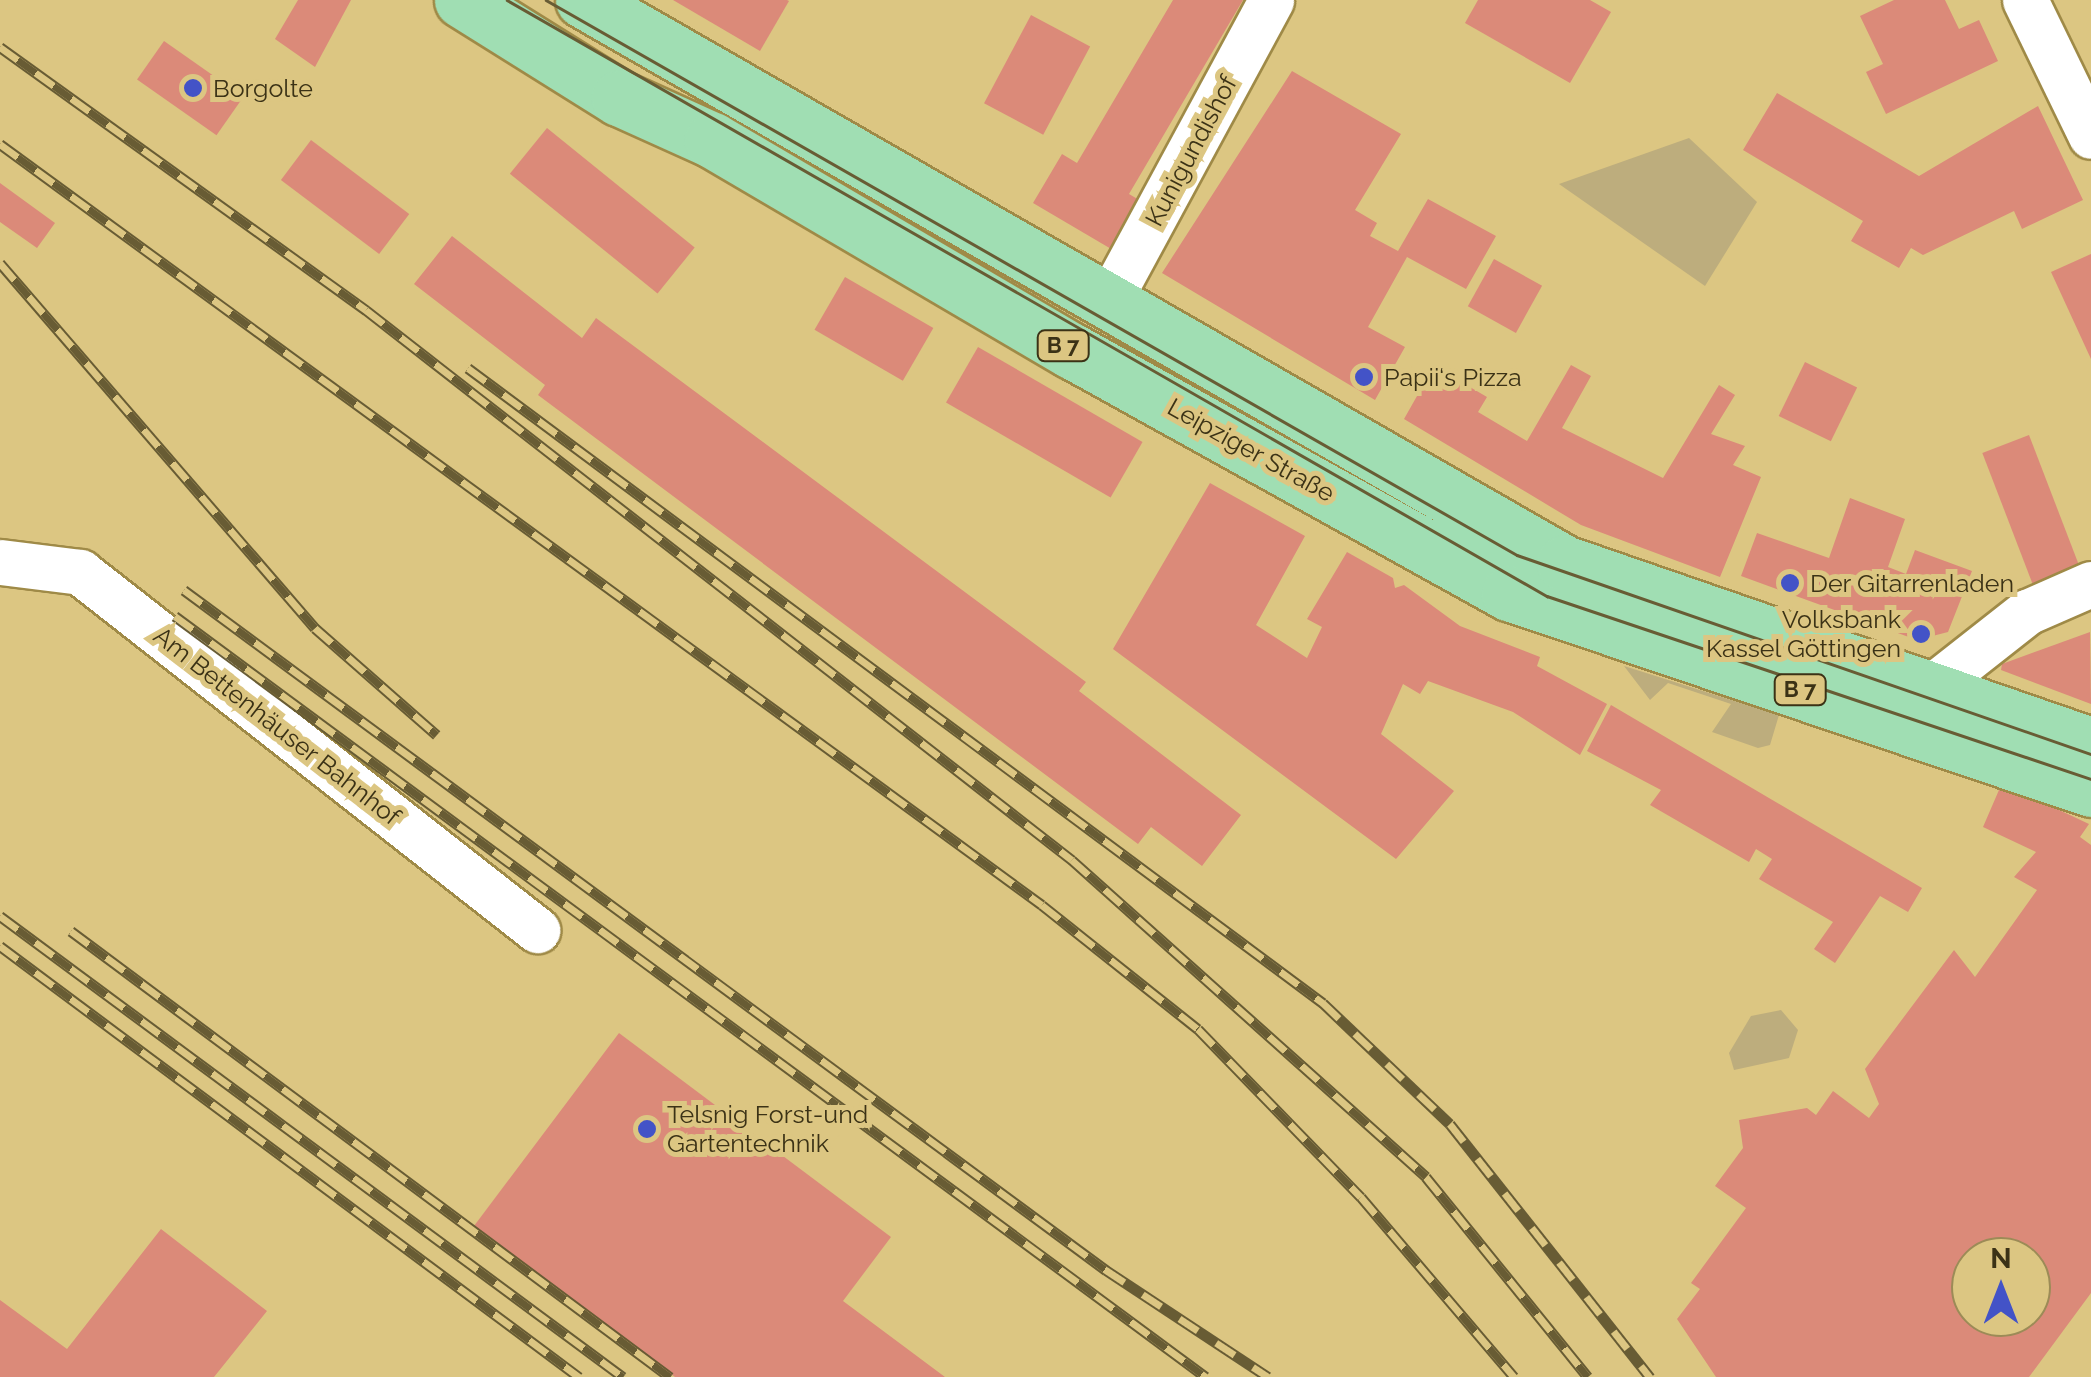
<!DOCTYPE html>
<meta charset="utf-8">
<style>
body{margin:0}
#map{position:relative;width:2091px;height:1377px;overflow:hidden;background:#dcc682;font-family:Raleway,sans-serif}
div>[style]{position:absolute}
[style*='--x']{left:calc(var(--x)*1px);top:calc(var(--y)*1px);width:calc(var(--w)*1px);rotate:calc(var(--a)*1deg)}
.green>*{inset:0;background:#bdad7d}
.building>*{inset:0;background:#db8a79;transform-origin:0 0}
.roads{filter:drop-shadow(2px 0 #9f8a47) drop-shadow(-2px 0 #9f8a47) drop-shadow(0 2px #9f8a47) drop-shadow(0 -2px #9f8a47)}
.street>*{height:45px;margin:-22.5px;padding:0 22.5px;transform-origin:22.5px;border-radius:22.5px;background:#fff}
.primary>*{height:55px;margin:-27.5px;padding:0 27.5px;transform-origin:27.5px;border-radius:27.5px;background:#a0deb3}
.tram>*{height:2.5px;margin:-1.25px;padding:0 1.25px;transform-origin:1.25px;border-radius:1.25px;background:#685c34}
.rail>*{height:11px;margin-top:-5.5px;transform-origin:0;background:repeating-linear-gradient(90deg,#dcc682 0 22px,#685c34 0 44px);box-sizing:border-box;border-block:2px solid #685c34}
.dots>*{width:28px;height:28px;translate:-50% -50%;box-sizing:border-box;border:5px solid #dcc682;border-radius:50%}
span{translate:-50% -50%;white-space:nowrap;text-align:center;line-height:1.15;-webkit-text-stroke:10px #dcc682;paint-order:stroke}
.shield-label span{padding:2px 8px;background:#dcc682;border:2px solid;border-radius:8px;-webkit-text-stroke-width:0}
.shield-label{font-size:22px;color:#3b3216;font-weight:700}
.poi-label{font-size:25px;color:#3b3216}
.left{translate:0 -50%;text-align:left}
.right{translate:-100% -50%;text-align:right}
.street-label{font-size:25px;color:#3b3216}
.north{position:absolute;left:1951px;top:1237px;width:100px;height:100px;box-sizing:border-box;background:#dcc682;border:2px solid #9c8b57;border-radius:50%;rotate:0deg;font-size:28px;font-weight:700;line-height:40px;text-align:center;color:#3b3216}
.north::after{content:'';display:block;margin:auto;width:35px;height:45px;background:#4353c7;clip-path:polygon(50% 0,100% 100%,50% 72%,0 100%)}
</style>
<div id="map">
<div class="green">
<i style="clip-path:polygon(1689px 138px,1757px 202px,1705px 286px,1559px 184px)"></i>
<i style="clip-path:polygon(1624px 666px,1779px 715px,1770px 745px,1758px 748px,1712px 732px,1731px 704px,1668px 683px,1650px 700px)"></i>
<i style="clip-path:polygon(1781px 1010px,1798px 1030px,1789px 1058px,1734px 1070px,1729px 1053px,1751px 1016px)"></i>
</div>
<div class="building">
<i style="clip-path:polygon(298px 0,351px 0,315px 67px,275px 39px)"></i>
<i style="clip-path:polygon(673px 0,787px 0,789px 1px,760px 51px)"></i>
<i style="clip-path:polygon(1173px 0,1243px 0,1129px 194px,1146px 204px,1118px 253px,1033px 203px,1062px 154px,1077px 163px)"></i>
<i style="clip-path:polygon(1478px 0,1590px 0,1611px 12px,1570px 83px,1465px 23px)"></i>
<i style="clip-path:polygon(1894px 0,1945px 0,1959px 29px,1979px 20px,1998px 61px,1886px 114px,1866px 72px,1883px 64px,1860px 16px)"></i>
<i style="left:1031px;top:15px;width:67px;height:100px;rotate:28deg"></i>
<i style="left:164px;top:41px;width:97px;height:47px;rotate:35deg"></i>
<i style="clip-path:polygon(1292px 71px,1401px 134px,1355px 210px,1377px 223px,1370px 236px,1398px 251px,1428px 199px,1496px 236px,1466px 289px,1407px 257px,1368px 327px,1405px 347px,1375px 400px,1162px 273px)"></i>
<i style="clip-path:polygon(1777px 93px,1919px 176px,2038px 106px,2083px 200px,2022px 229px,2014px 211px,1923px 255px,1911px 248px,1899px 268px,1851px 241px,1863px 221px,1743px 150px)"></i>
<i style="left:547px;top:128px;width:190px;height:59px;rotate:39deg"></i>
<i style="left:311px;top:140px;width:123px;height:50px;rotate:37deg"></i>
<i style="clip-path:polygon(0 183px,55px 223px,37px 248px,0 222px)"></i>
<i style="clip-path:polygon(452px 236px,582px 338px,596px 318px,1086px 682px,1079px 691px,1241px 815px,1202px 866px,1151px 827px,1138px 844px,538px 395px,545px 385px,414px 284px)"></i>
<i style="clip-path:polygon(2091px 254px,2091px 359px,2051px 272px)"></i>
<i style="left:1494px;top:259px;width:55px;height:54px;rotate:29deg"></i>
<i style="left:845px;top:277px;width:102px;height:61px;rotate:30deg"></i>
<i style="left:978px;top:347px;width:190px;height:64px;rotate:30deg"></i>
<i style="left:1805px;top:362px;width:58px;height:60px;rotate:26deg"></i>
<i style="clip-path:polygon(1571px 365px,1591px 376px,1562px 428px,1663px 478px,1719px 385px,1735px 395px,1711px 434px,1745px 446px,1733px 465px,1761px 477px,1720px 577px,1581px 525px,1404px 419px,1434px 366px,1487px 397px,1478px 412px,1527px 441px)"></i>
<i style="left:2029px;top:435px;width:143px;height:50px;rotate:69deg"></i>
<i style="clip-path:polygon(1210px 483px,1305px 536px,1256px 625px,1307px 658px,1322px 627px,1307px 619px,1347px 552px,1393px 578px,1395px 588px,1404px 585px,1460px 626px,1540px 657px,1537px 666px,1607px 704px,1580px 755px,1513px 712px,1428px 681px,1420px 694px,1403px 684px,1381px 734px,1454px 791px,1396px 859px,1113px 649px)"></i>
<i style="clip-path:polygon(1850px 498px,1905px 519px,1888px 567px,1906px 574px,1915px 550px,1972px 571px,1948px 632px,1917px 640px,1741px 576px,1757px 533px,1829px 558px)"></i>
<i style="clip-path:polygon(2090px 632px,2091px 704px,2001px 670px,2002px 664px)"></i>
<i style="clip-path:polygon(1611px 705px,1922px 888px,1908px 912px,1880px 896px,1835px 963px,1814px 949px,1833px 922px,1759px 879px,1772px 859px,1756px 849px,1749px 862px,1650px 805px,1661px 790px,1587px 751px)"></i>
<i style="clip-path:polygon(evenodd,2002px 783px,2089px 824px,2080px 837px,2091px 845px,2091px 1293px,2029px 1377px,1716px 1377px,1677px 1319px,1700px 1289px,1691px 1283px,1746px 1208px,1715px 1186px,1743px 1148px,1739px 1120px,1807px 1108px,1816px 1115px,1833px 1091px,1869px 1118px,1879px 1104px,1865px 1069px,1954px 950px,1975px 977px,2037px 890px,2014px 877px,2036px 852px,1983px 827px,2002px 783px,1971px 1257px,2031px 1257px,2031px 1317px,1971px 1317px,1971px 1257px)"></i>
<i style="clip-path:polygon(619px 1033px,891px 1237px,843px 1301px,945px 1377px,675px 1377px,474px 1226px)"></i>
<i style="clip-path:polygon(161px 1229px,267px 1311px,214px 1377px,0 1377px,0 1300px,67px 1349px)"></i>
</div>
<div class="roads">
<div class="street">
<i style="--x:2025;--y:0;--w:151;--a:64.1"></i>
<i style="--x:1108;--y:302;--w:343;--a:-61.6"></i>
<i style="--x:0;--y:562;--w:81;--a:7.1"></i>
<i style="--x:80;--y:572;--w:581;--a:38.07"></i>
<i style="--x:1929;--y:689;--w:125;--a:-38.2"></i>
<i style="--x:2027;--y:612;--w:70;--a:-23.6"></i>
</div>
<div class="primary">
<i style="--x:462;--y:0;--w:185;--a:32"></i>
<i style="--x:619;--y:98;--w:102;--a:24.3"></i>
<i style="--x:712;--y:140;--w:417;--a:30.4"></i>
<i style="--x:1072;--y:351;--w:500;--a:29"></i>
<i style="--x:1509;--y:593;--w:614;--a:18.61"></i>
<i style="--x:583;--y:0;--w:1131;--a:29.85"></i>
<i style="--x:1564;--y:563;--w:558;--a:19.05"></i>
</div>
</div>
<div class="tram">
<i style="--x:507;--y:0;--w:1199;--a:29.82"></i>
<i style="--x:1547;--y:596;--w:574;--a:18.59"></i>
<i style="--x:546;--y:0;--w:1118;--a:29.75"></i>
<i style="--x:1517;--y:555;--w:608;--a:19.12"></i>
</div>
<div class="rail">
<i style="--x:0;--y:47;--w:451;--a:35.7"></i>
<i style="--x:366;--y:310;--w:895;--a:37.92"></i>
<i style="--x:1072;--y:860;--w:475;--a:41.8"></i>
<i style="--x:1426;--y:1177;--w:257;--a:51"></i>
<i style="--x:0;--y:144;--w:1290;--a:36.14"></i>
<i style="--x:1042;--y:905;--w:199;--a:38.5"></i>
<i style="--x:1198;--y:1029;--w:234;--a:45.9"></i>
<i style="--x:1361;--y:1197;--w:236;--a:49.6"></i>
<i style="--x:0;--y:263;--w:482;--a:49.2"></i>
<i style="--x:315;--y:628;--w:162;--a:41.3"></i>
<i style="--x:468;--y:368;--w:1065;--a:36.6"></i>
<i style="--x:1323;--y:1003;--w:175;--a:43.6"></i>
<i style="--x:1450;--y:1124;--w:323;--a:51.7"></i>
<i style="--x:184;--y:590;--w:1146;--a:36.41"></i>
<i style="--x:1106;--y:1270;--w:194;--a:33.4"></i>
<i style="--x:175;--y:616;--w:1281;--a:36.43"></i>
<i style="--x:0;--y:916;--w:775;--a:36.5"></i>
<i style="--x:71;--y:931;--w:747;--a:36.67"></i>
<i style="--x:0;--y:946;--w:722;--a:36.66"></i>
</div>
<div class="dots">
<i style="left:193px;top:88px;background:#4353c7"></i>
<i style="left:1364px;top:377px;background:#4353c7"></i>
<i style="left:1790px;top:583px;background:#4353c7"></i>
<i style="left:1921px;top:634px;background:#4353c7"></i>
<i style="left:647px;top:1129px;background:#4353c7"></i>
</div>
<div class="shield-label">
<span style="left:1063px;top:346px">B 7</span>
<span style="left:1800px;top:690px">B 7</span>
</div>
<div class="poi-label">
<span class="left" style="left:213px;top:88px">Borgolte</span>
<span class="left" style="left:1384px;top:377px">Papii‘s Pizza</span>
<span class="left" style="left:1810px;top:583px">Der Gitarrenladen</span>
<span class="right" style="left:1901px;top:634px">Volksbank<br>Kassel Göttingen</span>
<span class="left" style="left:667px;top:1129px">Telsnig Forst-und<br>Gartentechnik</span>
</div>
<div class="street-label">
<span style="left:1191px;top:151px;rotate:-62deg">Kunigundishof</span>
<span style="left:1251px;top:450px;rotate:29deg">Leipziger Straße</span>
<span style="left:277px;top:726px;rotate:38deg">Am Bettenhäuser Bahnhof</span>
</div>
<div class="north">N</div>
</div>
